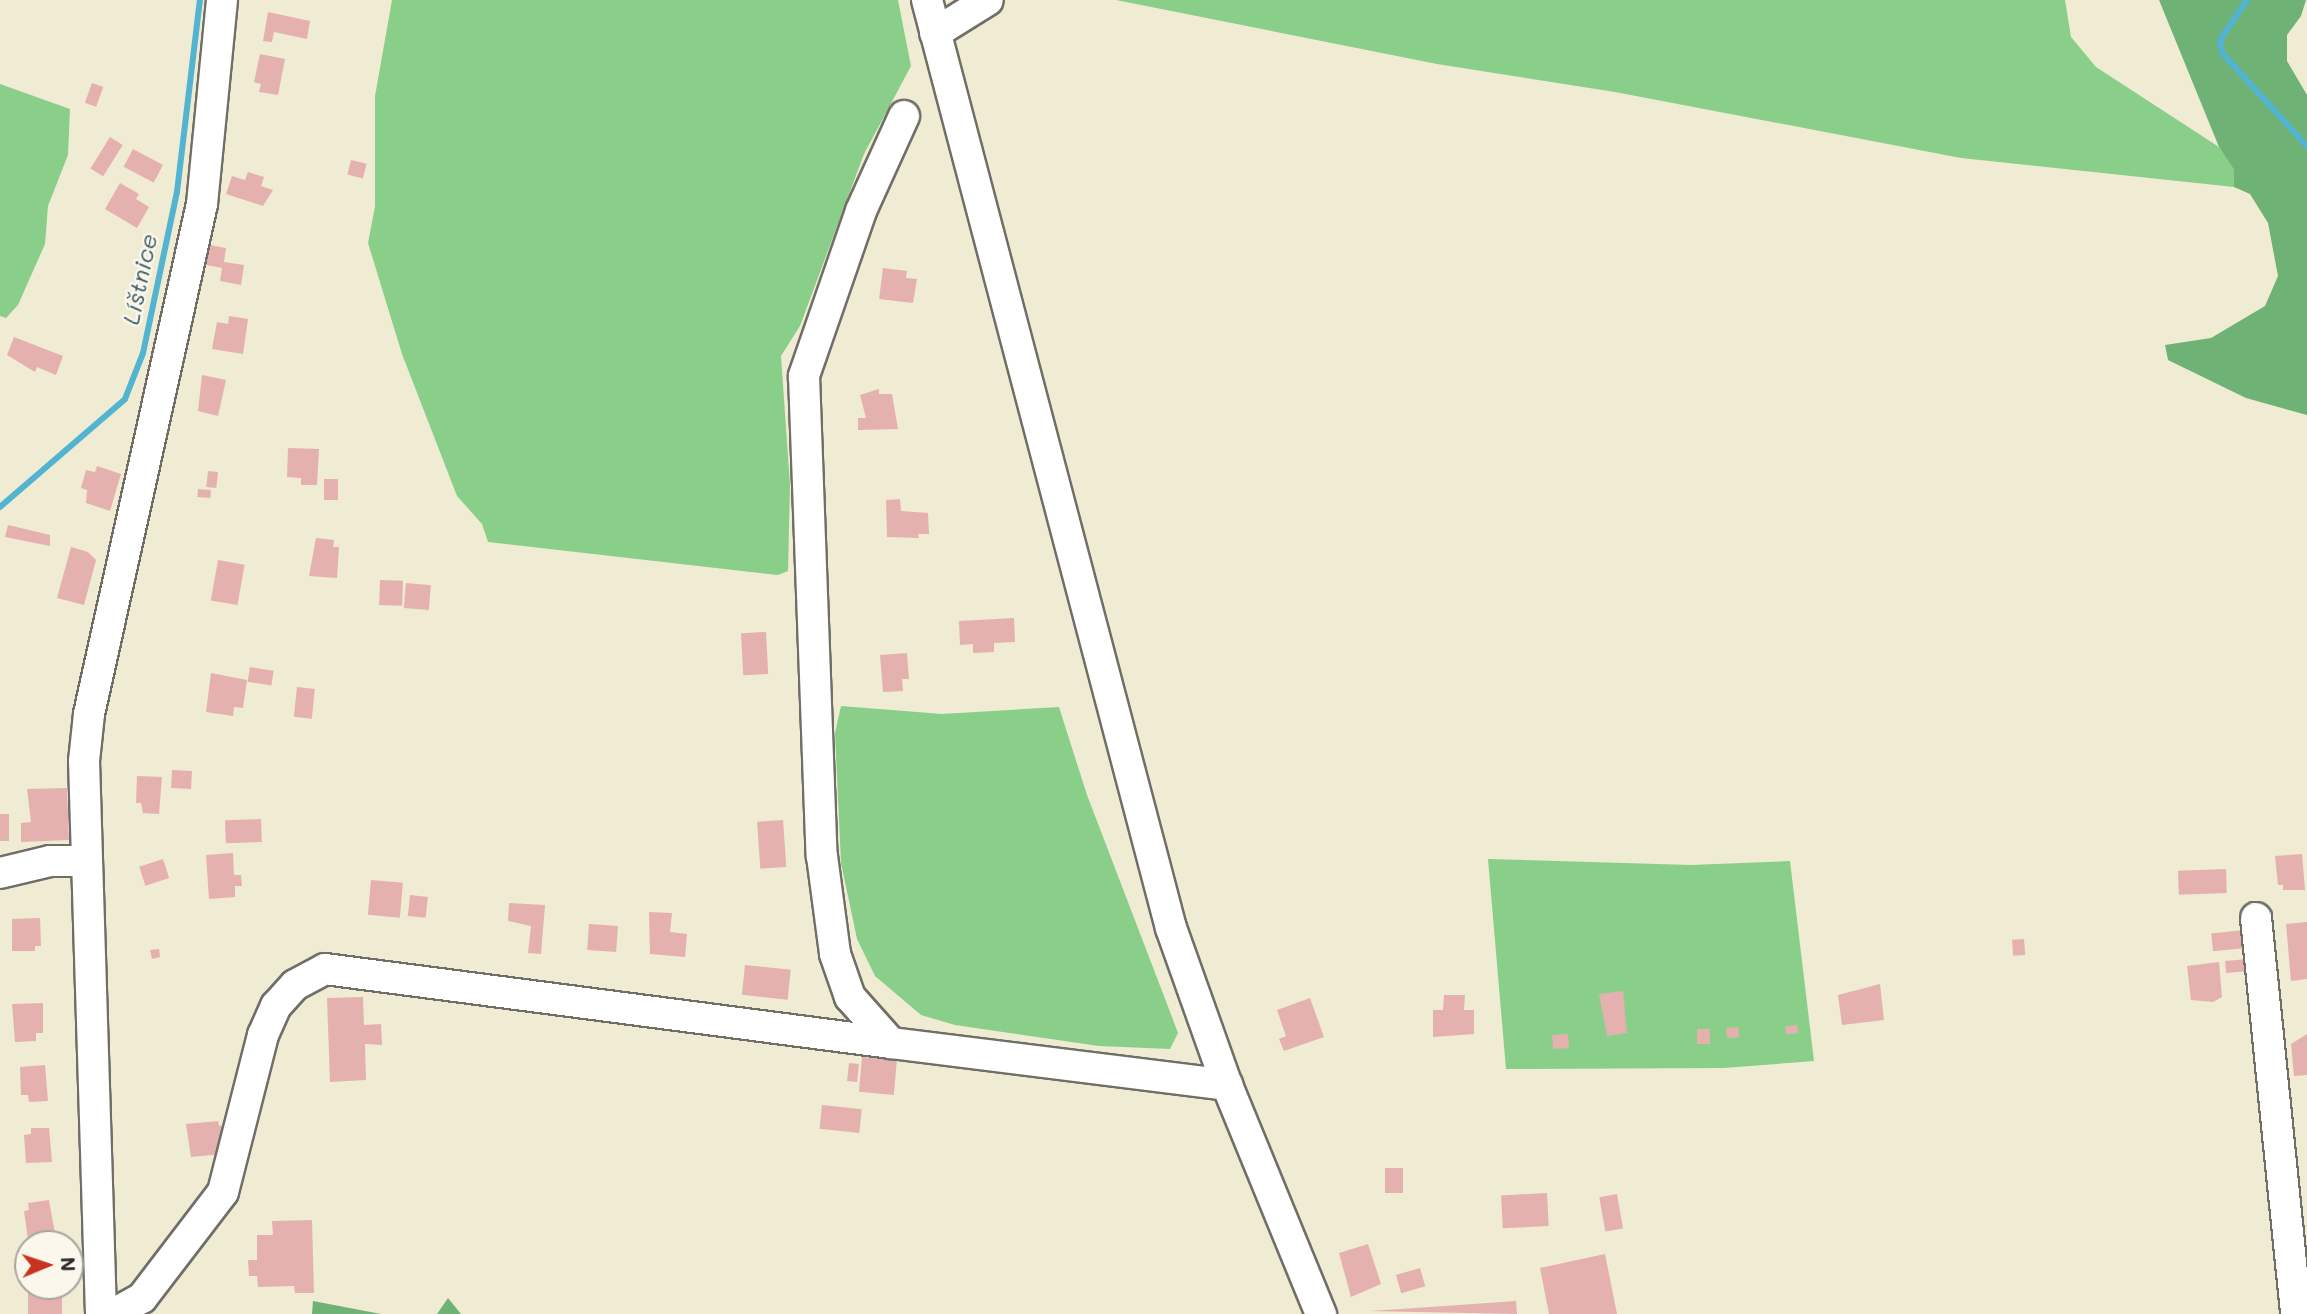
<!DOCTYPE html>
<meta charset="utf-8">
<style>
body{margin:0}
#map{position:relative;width:2307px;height:1314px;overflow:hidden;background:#f0ebd3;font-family:Mali,sans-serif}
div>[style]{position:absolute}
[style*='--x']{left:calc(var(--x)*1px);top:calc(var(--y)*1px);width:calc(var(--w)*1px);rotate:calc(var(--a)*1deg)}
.green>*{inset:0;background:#8acf89}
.forest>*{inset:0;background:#6fb275}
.stream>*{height:6px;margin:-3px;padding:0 3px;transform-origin:3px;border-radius:3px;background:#52b4d0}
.building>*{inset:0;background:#e5b1ae;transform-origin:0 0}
.roads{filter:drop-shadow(2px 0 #706e66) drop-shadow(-2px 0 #706e66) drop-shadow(0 2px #706e66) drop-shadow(0 -2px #706e66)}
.minor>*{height:30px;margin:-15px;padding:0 15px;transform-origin:15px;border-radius:15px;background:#fff}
span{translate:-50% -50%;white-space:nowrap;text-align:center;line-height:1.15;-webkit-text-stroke:5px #fbf7ec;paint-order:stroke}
.water-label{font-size:24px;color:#395b65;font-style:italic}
.north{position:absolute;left:14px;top:1230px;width:70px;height:70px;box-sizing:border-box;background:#fbf7ec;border:2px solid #a8a59f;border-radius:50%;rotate:88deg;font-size:19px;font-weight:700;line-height:28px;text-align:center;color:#2b2b2b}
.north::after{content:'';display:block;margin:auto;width:24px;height:32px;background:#c8321e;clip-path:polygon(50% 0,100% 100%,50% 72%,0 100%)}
</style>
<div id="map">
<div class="green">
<i style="clip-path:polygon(392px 0,898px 0,911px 66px,864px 154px,800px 326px,781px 356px,790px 485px,788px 571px,778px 575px,488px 542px,482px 524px,457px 496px,402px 354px,368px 243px,375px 206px,375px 96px)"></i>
<i style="clip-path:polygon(1116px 0,2065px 0,2071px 37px,2096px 67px,2219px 147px,2234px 170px,2234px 187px,1961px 158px,1615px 92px,1437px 64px)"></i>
<i style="clip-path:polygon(0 84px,70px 109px,68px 155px,48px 206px,45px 244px,18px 305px,6px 318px,0 316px)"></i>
<i style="clip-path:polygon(841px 706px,942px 714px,1059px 707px,1087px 795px,1172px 1017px,1178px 1033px,1170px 1049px,1099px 1046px,955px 1025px,921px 1015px,875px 976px,857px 939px,841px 863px,835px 733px)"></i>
<i style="clip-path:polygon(1488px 859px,1691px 865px,1790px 861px,1814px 1061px,1724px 1068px,1506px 1069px)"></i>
</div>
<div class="forest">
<i style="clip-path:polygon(2159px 0,2306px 0,2301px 16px,2287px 35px,2287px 61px,2307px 95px,2307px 415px,2246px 398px,2168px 360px,2165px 345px,2211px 338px,2265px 306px,2278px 276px,2268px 223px,2250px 194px,2234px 187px,2234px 170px,2219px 147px)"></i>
<i style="clip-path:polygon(448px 1298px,461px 1314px,437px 1314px)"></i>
<i style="clip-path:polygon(313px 1301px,381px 1314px,312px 1314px)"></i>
</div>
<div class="stream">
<i style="--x:2247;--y:0;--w:48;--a:124"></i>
<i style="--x:2220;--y:40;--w:13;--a:81"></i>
<i style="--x:2222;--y:53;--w:126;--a:47.6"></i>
<i style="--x:0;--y:507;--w:165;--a:-40.8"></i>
<i style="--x:125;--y:399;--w:49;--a:-68.6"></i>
<i style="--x:143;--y:353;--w:165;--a:-78.1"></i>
<i style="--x:177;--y:192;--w:193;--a:-83.2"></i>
</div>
<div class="building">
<i style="clip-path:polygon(268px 12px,310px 21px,307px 39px,274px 32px,272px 42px,263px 41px)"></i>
<i style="clip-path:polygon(260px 54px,285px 59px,278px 95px,259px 92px,261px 84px,254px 82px)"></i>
<i style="left:92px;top:83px;width:12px;height:21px;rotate:20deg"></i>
<i style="left:110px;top:137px;width:15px;height:37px;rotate:32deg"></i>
<i style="left:133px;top:149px;width:34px;height:20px;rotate:28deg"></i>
<i style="left:351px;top:160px;width:16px;height:15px;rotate:14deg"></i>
<i style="clip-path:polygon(248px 172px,264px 177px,261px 186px,273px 190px,263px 206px,226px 194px,232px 176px,245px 180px)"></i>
<i style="clip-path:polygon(120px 183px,139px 194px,136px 199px,149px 207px,137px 228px,105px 209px)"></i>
<i style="clip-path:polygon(205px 244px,226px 248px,224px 262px,244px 265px,241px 285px,220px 281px,222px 268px,201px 264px)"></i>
<i style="clip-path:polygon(883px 268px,907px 271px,906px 278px,917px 279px,913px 303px,879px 299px)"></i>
<i style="clip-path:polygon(229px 316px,248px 319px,243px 354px,212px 349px,217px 322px,228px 324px)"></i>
<i style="clip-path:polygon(14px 337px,63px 356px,56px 375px,37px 367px,35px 372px,7px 355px)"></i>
<i style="clip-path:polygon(202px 375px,226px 380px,218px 416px,198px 411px)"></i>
<i style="clip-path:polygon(879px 389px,879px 394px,892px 394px,898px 429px,858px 430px,858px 418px,866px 418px,860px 395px)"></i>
<i style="clip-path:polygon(288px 448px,319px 449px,317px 485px,301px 485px,301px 478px,287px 477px)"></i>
<i style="clip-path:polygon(97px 466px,121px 474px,110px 511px,86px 503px,87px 490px,81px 488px,86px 470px,95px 472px)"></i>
<i style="left:208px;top:471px;width:10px;height:16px;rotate:6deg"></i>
<i style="left:324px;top:479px;width:14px;height:21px"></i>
<i style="left:198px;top:489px;width:13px;height:8px;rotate:4deg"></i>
<i style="clip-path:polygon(900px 499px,901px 511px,928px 513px,929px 534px,918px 534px,919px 538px,887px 537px,886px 500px)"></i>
<i style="clip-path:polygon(8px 525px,50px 535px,50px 546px,5px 537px)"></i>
<i style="clip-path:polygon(316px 538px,334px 540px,333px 547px,339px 547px,337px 578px,309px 576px)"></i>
<i style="clip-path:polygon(71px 547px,88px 552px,96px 560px,84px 605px,57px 598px)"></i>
<i style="left:218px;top:560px;width:27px;height:41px;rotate:10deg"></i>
<i style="left:380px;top:580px;width:23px;height:25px;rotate:2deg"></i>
<i style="left:406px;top:583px;width:25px;height:25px;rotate:5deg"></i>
<i style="clip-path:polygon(1014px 618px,1015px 642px,994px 643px,994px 652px,973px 653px,973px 644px,960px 645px,959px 621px)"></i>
<i style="left:766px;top:632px;width:42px;height:25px;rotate:87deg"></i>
<i style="clip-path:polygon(907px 653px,909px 679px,902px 679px,903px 691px,883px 692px,880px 655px)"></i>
<i style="left:250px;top:667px;width:24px;height:15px;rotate:9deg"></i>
<i style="clip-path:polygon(211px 673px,247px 680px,243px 708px,234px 707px,233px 716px,206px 712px)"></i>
<i style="left:297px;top:687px;width:18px;height:30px;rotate:6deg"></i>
<i style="left:172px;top:770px;width:20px;height:18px;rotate:3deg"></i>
<i style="clip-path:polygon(137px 776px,162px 777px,159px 814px,143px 813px,141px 803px,136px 803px)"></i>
<i style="clip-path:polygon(67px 788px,69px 840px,21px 842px,21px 823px,31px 822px,27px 789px)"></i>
<i style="left:0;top:814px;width:9px;height:27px"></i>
<i style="left:261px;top:819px;width:23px;height:36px;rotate:88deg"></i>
<i style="left:783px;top:820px;width:47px;height:26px;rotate:86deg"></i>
<i style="clip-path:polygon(233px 853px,234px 875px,241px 875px,242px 886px,235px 886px,235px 897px,209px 899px,206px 855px)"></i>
<i style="clip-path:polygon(2302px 854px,2305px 890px,2283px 890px,2283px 885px,2278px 885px,2275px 856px)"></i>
<i style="left:163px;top:859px;width:20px;height:25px;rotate:72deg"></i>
<i style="left:2226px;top:869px;width:24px;height:48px;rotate:88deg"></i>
<i style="left:371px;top:880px;width:32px;height:35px;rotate:5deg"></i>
<i style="left:410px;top:895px;width:18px;height:21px;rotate:6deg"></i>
<i style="clip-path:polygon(509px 903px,545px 905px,541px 954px,528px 953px,531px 926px,508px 921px)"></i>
<i style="clip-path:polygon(649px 912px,672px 913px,670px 932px,687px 934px,685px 957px,650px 954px)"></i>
<i style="clip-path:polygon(40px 918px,41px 946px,35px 946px,35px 951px,12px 951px,12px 919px)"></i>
<i style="clip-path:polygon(2307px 922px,2307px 979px,2291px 981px,2286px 924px)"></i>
<i style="left:589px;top:924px;width:29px;height:26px;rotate:4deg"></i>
<i style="left:2244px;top:930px;width:18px;height:33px;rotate:84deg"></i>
<i style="left:2024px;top:939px;width:16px;height:12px;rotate:86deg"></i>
<i style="clip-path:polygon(159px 949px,160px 957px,152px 959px,150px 950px)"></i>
<i style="left:2248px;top:959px;width:12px;height:23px;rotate:85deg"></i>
<i style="clip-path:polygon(2219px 962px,2222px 997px,2213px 1002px,2191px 1000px,2187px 966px)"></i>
<i style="left:745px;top:965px;width:46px;height:30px;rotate:6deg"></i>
<i style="clip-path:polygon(1880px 984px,1884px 1020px,1842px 1025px,1838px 995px)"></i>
<i style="clip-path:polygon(1623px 991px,1627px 1033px,1607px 1036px,1599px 994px)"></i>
<i style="clip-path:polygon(1444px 995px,1465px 995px,1464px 1010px,1474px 1010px,1474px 1034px,1433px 1037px,1433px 1010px,1443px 1010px)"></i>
<i style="clip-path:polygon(363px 997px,364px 1025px,381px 1024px,382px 1045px,365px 1044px,366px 1080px,330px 1082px,327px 998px)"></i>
<i style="clip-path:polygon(1310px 998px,1324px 1037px,1284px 1051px,1279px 1039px,1286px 1036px,1277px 1010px)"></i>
<i style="clip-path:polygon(43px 1003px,43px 1033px,36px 1033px,36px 1041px,15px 1042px,12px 1004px)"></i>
<i style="left:1797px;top:1025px;width:8px;height:12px;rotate:83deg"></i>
<i style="left:1738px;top:1027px;width:10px;height:12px;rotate:84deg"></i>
<i style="left:1710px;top:1029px;width:15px;height:13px;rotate:90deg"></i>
<i style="left:1568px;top:1034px;width:14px;height:16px;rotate:86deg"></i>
<i style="clip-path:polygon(2307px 1034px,2307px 1075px,2294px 1076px,2291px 1044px)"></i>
<i style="left:862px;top:1057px;width:35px;height:35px;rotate:5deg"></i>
<i style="left:849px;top:1063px;width:10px;height:18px;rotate:6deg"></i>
<i style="clip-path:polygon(45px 1065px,48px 1101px,29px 1102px,28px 1095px,21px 1095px,20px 1067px)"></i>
<i style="left:822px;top:1105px;width:40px;height:24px;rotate:6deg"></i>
<i style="clip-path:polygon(218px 1121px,219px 1126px,224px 1125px,225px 1134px,220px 1135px,222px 1154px,191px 1157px,186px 1124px)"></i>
<i style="clip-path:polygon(31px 1128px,49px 1128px,52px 1162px,26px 1163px,24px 1135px,31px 1134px)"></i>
<i style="left:1385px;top:1168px;width:18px;height:25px"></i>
<i style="left:1547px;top:1193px;width:33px;height:46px;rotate:87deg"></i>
<i style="left:1617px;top:1194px;width:35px;height:18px;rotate:80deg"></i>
<i style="clip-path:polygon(49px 1200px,55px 1234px,28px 1239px,24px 1211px,29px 1210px,28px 1203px)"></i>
<i style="clip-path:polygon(312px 1220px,314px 1293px,295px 1293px,294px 1286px,258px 1287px,257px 1276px,249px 1276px,248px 1260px,257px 1260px,257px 1235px,273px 1235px,272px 1221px)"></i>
<i style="clip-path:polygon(1368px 1244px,1381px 1284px,1351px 1297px,1339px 1253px)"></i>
<i style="clip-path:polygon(1605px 1254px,1617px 1314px,1549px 1314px,1540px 1268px)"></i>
<i style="left:1420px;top:1268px;width:19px;height:25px;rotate:74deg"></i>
<i style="left:28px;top:1286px;width:34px;height:28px"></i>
<i style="clip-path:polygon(1516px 1301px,1517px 1314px,1369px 1311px,1401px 1309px)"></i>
</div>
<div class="roads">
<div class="minor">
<i style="--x:927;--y:0;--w:960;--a:75.27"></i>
<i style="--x:1171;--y:928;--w:167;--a:70.4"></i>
<i style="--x:1227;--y:1085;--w:248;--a:67.7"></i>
<i style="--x:935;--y:33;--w:62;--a:-31.9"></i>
<i style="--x:904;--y:116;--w:104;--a:114.4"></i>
<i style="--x:861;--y:211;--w:175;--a:109.1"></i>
<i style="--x:804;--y:376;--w:480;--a:87.9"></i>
<i style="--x:822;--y:856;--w:99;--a:82.4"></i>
<i style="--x:835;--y:954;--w:46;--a:70.8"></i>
<i style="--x:850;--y:997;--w:62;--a:48.3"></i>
<i style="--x:891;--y:1043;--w:339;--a:7.1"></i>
<i style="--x:0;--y:873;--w:51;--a:-13.5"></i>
<i style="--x:50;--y:861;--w:35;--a:0"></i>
<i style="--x:2256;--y:918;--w:398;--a:84.2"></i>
<i style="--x:101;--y:1314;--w:553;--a:-91.76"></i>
<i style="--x:84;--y:761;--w:47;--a:-83.9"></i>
<i style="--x:89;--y:714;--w:522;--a:-77.51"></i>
<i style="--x:202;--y:204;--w:205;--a:-84.4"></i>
<i style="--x:113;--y:1314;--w:33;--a:-29"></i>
<i style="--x:142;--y:1298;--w:133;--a:-52.6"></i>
<i style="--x:223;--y:1192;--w:162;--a:-75.7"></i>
<i style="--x:263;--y:1035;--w:32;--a:-66"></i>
<i style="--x:276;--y:1006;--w:28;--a:-48"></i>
<i style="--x:295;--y:985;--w:34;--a:-28"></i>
<i style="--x:325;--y:969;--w:571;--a:7.45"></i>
</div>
</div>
<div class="water-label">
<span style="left:139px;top:279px;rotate:-78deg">Líštnice</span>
</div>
<div class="north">N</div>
</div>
